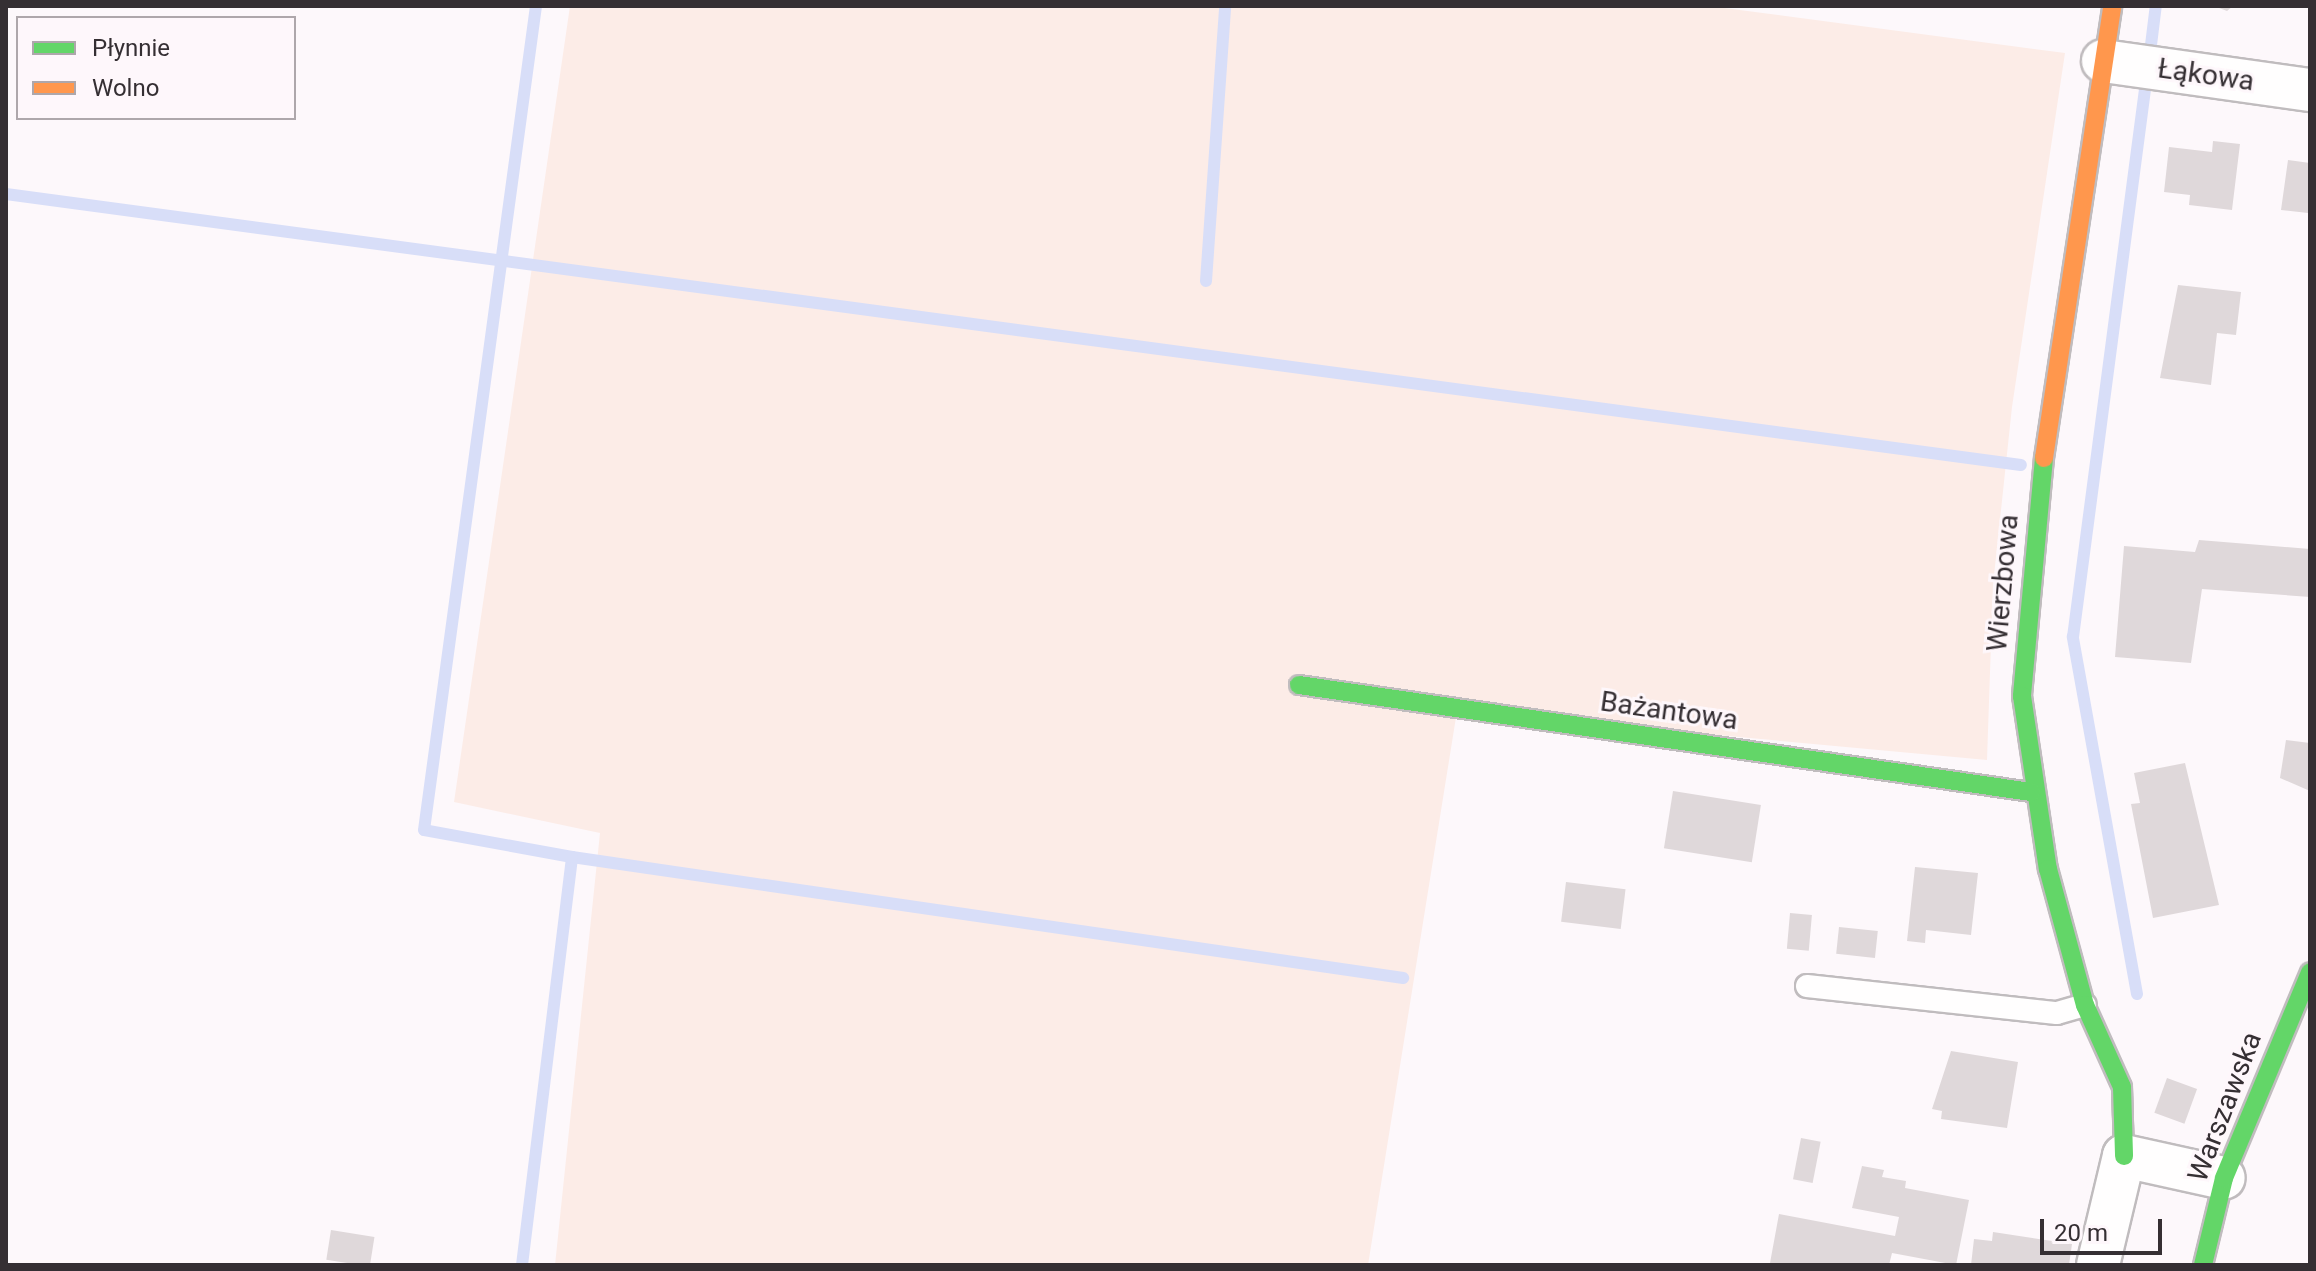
<!DOCTYPE html>
<meta charset="utf-8">
<style>
body{margin:0}
#map{position:relative;width:2316px;height:1271px;overflow:hidden;background:#fdf8fb;font-family:Roboto,sans-serif}
div>[style]{position:absolute}
[style*='--x']{left:calc(var(--x)*1px);top:calc(var(--y)*1px);width:calc(var(--w)*1px);rotate:calc(var(--a)*1deg)}
.green>*{inset:0;background:#fcece7}
.stream>*{height:12px;margin:-6px;padding:0 6px;transform-origin:6px;border-radius:6px;background:#d8def8}
.building>*{inset:0;background:#dfd8da;transform-origin:0 0}
.roads{filter:drop-shadow(2px 0 #c0bcbe) drop-shadow(-2px 0 #c0bcbe) drop-shadow(0 2px #c0bcbe) drop-shadow(0 -2px #c0bcbe)}
.lane>*{height:22px;margin:-11px;padding:0 11px;transform-origin:11px;border-radius:11px;background:#fffefe}
.street>*{height:42px;margin:-21px;padding:0 21px;transform-origin:21px;border-radius:21px;background:#fffefe}
.fast>*{height:18px;margin:-9px;padding:0 9px;transform-origin:9px;border-radius:9px;background:#63d668}
.slow>*{height:18px;margin:-9px;padding:0 9px;transform-origin:9px;border-radius:9px;background:#ff974d}
span{translate:-50% -50%;white-space:nowrap;text-align:center;line-height:1.15;-webkit-text-stroke:6px #fef7fb;paint-order:stroke}
.street-label{font-size:28px;color:#352f33}
.frame{position:absolute;inset:0;border:8px solid #352f33;pointer-events:none}
.legend{position:absolute;left:16px;top:16px;width:280px;height:104px;box-sizing:border-box;background:#fef7fb;border:2px solid #aea7ab;margin:0;padding:10px 14px;list-style:none;font-size:24px;color:#352f33}
.legend li{display:flex;align-items:center;gap:16px;height:40px}
.legend b{width:40px;border:2px solid #aea7ab}
.scale{position:absolute;left:2040px;top:1219px;width:122px;height:36px;box-sizing:border-box;border:4px solid #352f33;border-top:0;padding-left:10px;font-size:24px;line-height:28px;white-space:nowrap;color:#352f33;-webkit-text-stroke:6px #fef7fb;paint-order:stroke}
</style>
<div id="map">
<div class="green">
<i style="clip-path:polygon(570px 6px,1709px 6px,2065px 53px,2012px 407px,1993px 585px,1987px 760px,1457px 711px,1368px 1265px,555px 1265px,600px 833px,454px 802px)"></i>
</div>
<div class="stream">
<i style="--x:2151;--y:45;--w:39;--a:-83"></i>
<i style="--x:6;--y:194;--w:2033;--a:7.66"></i>
<i style="--x:1206;--y:281;--w:276;--a:-86"></i>
<i style="--x:572;--y:857;--w:840;--a:8.28"></i>
<i style="--x:2137;--y:994;--w:363;--a:-100.2"></i>
<i style="--x:2073;--y:637;--w:568;--a:-82.51"></i>
<i style="--x:522;--y:1265;--w:411;--a:-83"></i>
<i style="--x:572;--y:857;--w:150;--a:-169.7"></i>
<i style="--x:424;--y:830;--w:832;--a:-82.26"></i>
</div>
<div class="building">
<i style="clip-path:polygon(2214px 6px,2233px 6px,2227px 11px)"></i>
<i style="clip-path:polygon(2213px 141px,2240px 144px,2232px 210px,2189px 205px,2190px 195px,2164px 192px,2169px 147px,2212px 152px)"></i>
<i style="clip-path:polygon(2288px 160px,2310px 163px,2310px 222px,2308px 213px,2281px 210px)"></i>
<i style="clip-path:polygon(2178px 285px,2241px 292px,2236px 335px,2217px 333px,2211px 385px,2160px 378px)"></i>
<i style="clip-path:polygon(2199px 540px,2310px 549px,2310px 597px,2202px 589px,2191px 663px,2115px 657px,2124px 546px,2195px 552px)"></i>
<i style="clip-path:polygon(2286px 740px,2310px 743px,2310px 791px,2280px 778px)"></i>
<i style="clip-path:polygon(2185px 763px,2219px 905px,2153px 918px,2131px 804px,2140px 803px,2134px 773px)"></i>
<i style="left:1673px;top:791px;width:89px;height:58px;rotate:9deg"></i>
<i style="clip-path:polygon(1915px 867px,1978px 873px,1971px 935px,1926px 930px,1925px 943px,1907px 941px)"></i>
<i style="left:1566px;top:882px;width:60px;height:40px;rotate:7deg"></i>
<i style="left:1790px;top:913px;width:22px;height:36px;rotate:5deg"></i>
<i style="left:1839px;top:927px;width:39px;height:27px;rotate:6deg"></i>
<i style="clip-path:polygon(1951px 1051px,2018px 1062px,2007px 1128px,1941px 1119px,1942px 1111px,1932px 1109px)"></i>
<i style="left:2167px;top:1078px;width:32px;height:37px;rotate:20deg"></i>
<i style="left:1801px;top:1138px;width:20px;height:42px;rotate:11deg"></i>
<i style="clip-path:polygon(1862px 1166px,1884px 1170px,1882px 1177px,1906px 1181px,1905px 1188px,1969px 1200px,1956px 1265px,1892px 1253px,1889px 1265px,1770px 1263px,1779px 1214px,1895px 1236px,1899px 1217px,1852px 1208px)"></i>
<i style="left:331px;top:1230px;width:44px;height:30px;rotate:9deg"></i>
<i style="clip-path:polygon(1993px 1232px,2072px 1244px,2069px 1265px,1971px 1265px,1974px 1239px,1992px 1241px)"></i>
</div>
<div class="roads">
<div class="lane">
<i style="--x:1807;--y:986;--w:251;--a:6.2"></i>
<i style="--x:2057;--y:1013;--w:29;--a:-16"></i>
</div>
<div class="street">
<i style="--x:2103;--y:61;--w:209;--a:8"></i>
<i style="--x:2098;--y:1265;--w:112;--a:-76.6"></i>
<i style="--x:2124;--y:1156;--w:102;--a:12.4"></i>
</div>
<div class="fast">
<i style="--x:2044;--y:458;--w:239;--a:95.3"></i>
<i style="--x:2022;--y:696;--w:175;--a:81.5"></i>
<i style="--x:2048;--y:869;--w:141;--a:74.8"></i>
<i style="--x:2085;--y:1005;--w:90;--a:65.7"></i>
<i style="--x:2122;--y:1087;--w:69;--a:88.3"></i>
<i style="--x:1299;--y:685;--w:740;--a:8.32"></i>
<i style="--x:2203;--y:1265;--w:89;--a:-76.4"></i>
<i style="--x:2224;--y:1178;--w:223;--a:-67.3"></i>
</div>
<div class="slow">
<i style="--x:2044;--y:458;--w:457;--a:-81.4"></i>
</div>
</div>
<div class="street-label">
<span style="left:2206px;top:75px;rotate:8deg">Łąkowa</span>
<span style="left:2003px;top:583px;rotate:-85deg">Wierzbowa</span>
<span style="left:1669px;top:711px;rotate:8deg">Bażantowa</span>
<span style="left:2225px;top:1107px;rotate:-69deg">Warszawska</span>
</div>
<div class="frame"></div>
<ul class="legend">
<li><b style="height:10px;background:#63d668"></b>Płynnie</li>
<li><b style="height:10px;background:#ff974d"></b>Wolno</li>
</ul>
<div class="scale">20 m</div>
</div>
